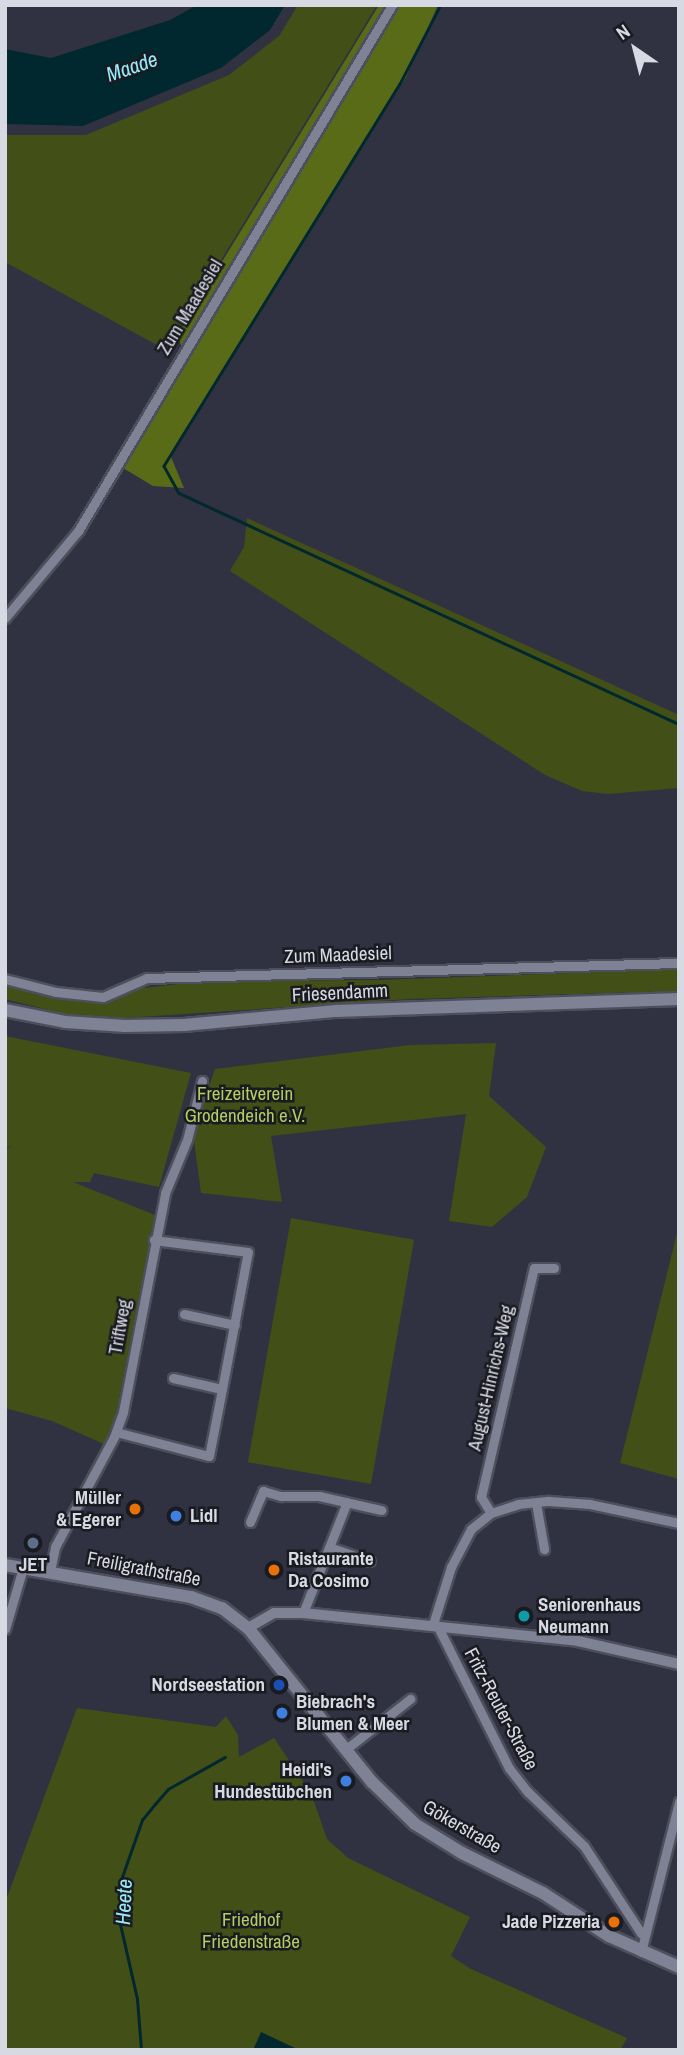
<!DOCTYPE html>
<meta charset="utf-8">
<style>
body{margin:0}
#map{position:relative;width:684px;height:2055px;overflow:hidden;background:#303241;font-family:"Archivo Narrow",sans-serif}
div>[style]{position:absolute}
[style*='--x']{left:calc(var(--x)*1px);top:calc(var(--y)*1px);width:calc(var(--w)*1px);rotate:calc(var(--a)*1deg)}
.green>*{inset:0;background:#424f16;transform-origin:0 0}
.forest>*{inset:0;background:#5a6b18}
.water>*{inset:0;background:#02282f}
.stream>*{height:2.5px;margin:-1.25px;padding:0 1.25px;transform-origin:1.25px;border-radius:1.25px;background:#02282f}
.roads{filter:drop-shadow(2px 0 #4e4f5c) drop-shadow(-2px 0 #4e4f5c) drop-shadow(0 2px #4e4f5c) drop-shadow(0 -2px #4e4f5c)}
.minor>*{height:9px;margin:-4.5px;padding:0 4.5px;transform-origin:4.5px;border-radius:4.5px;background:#7f8194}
.tertiary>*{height:10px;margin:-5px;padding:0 5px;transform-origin:5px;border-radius:5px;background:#7f8194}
.secondary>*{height:12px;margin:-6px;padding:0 6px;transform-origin:6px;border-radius:6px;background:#7f8194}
.dots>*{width:19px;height:19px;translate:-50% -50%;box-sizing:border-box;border:4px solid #1a1a21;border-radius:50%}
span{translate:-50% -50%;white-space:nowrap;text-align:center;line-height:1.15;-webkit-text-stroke:5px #1a1a21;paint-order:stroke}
.street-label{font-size:19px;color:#d7d9e3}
.park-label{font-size:19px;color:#b3ce62}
.poi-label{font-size:19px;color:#d7d9e3;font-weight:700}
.right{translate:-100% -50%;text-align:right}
.left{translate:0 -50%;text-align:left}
.water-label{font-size:21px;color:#98eafb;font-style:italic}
.frame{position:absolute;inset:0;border:7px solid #d7d9e3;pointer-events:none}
.north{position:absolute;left:600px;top:14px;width:70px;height:70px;-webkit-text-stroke:5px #1a1a21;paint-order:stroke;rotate:325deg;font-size:19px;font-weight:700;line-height:28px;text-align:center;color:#d7d9e3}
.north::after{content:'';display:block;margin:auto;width:24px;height:32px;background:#d7d9e3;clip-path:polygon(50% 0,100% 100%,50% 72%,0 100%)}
</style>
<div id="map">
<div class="green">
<i style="clip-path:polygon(298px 5px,377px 5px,166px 350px,5px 262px,5px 135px,86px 135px,229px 75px,279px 36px)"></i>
<i style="clip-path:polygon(247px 518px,679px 715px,679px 788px,608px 794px,582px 791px,545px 775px,230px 571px,244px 547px)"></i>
<i style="clip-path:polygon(679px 969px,679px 991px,410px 999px,124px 1018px,68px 1015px,5px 999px,5px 984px,75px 1001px,109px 1001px,135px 989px,204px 981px,379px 980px)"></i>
<i style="clip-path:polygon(5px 1036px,191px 1073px,159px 1187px,94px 1173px,90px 1182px,73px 1182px,155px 1215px,114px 1425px,104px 1444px,52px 1421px,5px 1408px,5px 1150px,13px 1145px,5px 1148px)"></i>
<i style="clip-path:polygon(496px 1043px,489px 1096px,546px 1147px,527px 1197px,492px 1227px,449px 1221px,466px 1114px,271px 1136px,282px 1202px,201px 1193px,193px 1133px,215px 1069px,410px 1045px)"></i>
<i style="left:291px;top:1218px;width:125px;height:248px;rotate:10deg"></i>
<i style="clip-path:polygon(678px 1229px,679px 1230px,679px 1479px,620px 1463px)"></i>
<i style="clip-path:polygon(77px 1708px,216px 1727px,226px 1716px,238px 1735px,239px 1757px,274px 1738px,311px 1793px,327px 1839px,348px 1858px,470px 1917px,451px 1956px,471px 1969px,627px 2038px,620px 2050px,5px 2050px,5px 1903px)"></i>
</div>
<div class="forest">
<i style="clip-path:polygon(379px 5px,438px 5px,406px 77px,171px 457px,184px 488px,153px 486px,118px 465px,187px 354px,176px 337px)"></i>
</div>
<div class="water">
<i style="clip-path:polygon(197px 5px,285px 5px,270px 30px,221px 68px,83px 126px,5px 124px,5px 49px,51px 58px,170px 20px)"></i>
<i style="clip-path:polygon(261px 2032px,295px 2048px,294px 2050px,253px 2050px)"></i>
</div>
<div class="stream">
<i style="--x:441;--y:5;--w:89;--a:117.4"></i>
<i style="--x:400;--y:84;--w:449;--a:121.7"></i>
<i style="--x:164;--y:466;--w:31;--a:61"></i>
<i style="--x:179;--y:493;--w:551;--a:24.8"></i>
<i style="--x:141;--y:2050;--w:51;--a:-94.5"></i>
<i style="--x:137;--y:1999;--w:77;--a:-102.8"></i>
<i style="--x:120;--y:1924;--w:44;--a:-88.7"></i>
<i style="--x:121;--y:1880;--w:64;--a:-70.7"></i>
<i style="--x:142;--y:1820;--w:21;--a:-51"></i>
<i style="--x:155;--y:1804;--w:20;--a:-49"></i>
<i style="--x:168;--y:1789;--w:65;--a:-29.3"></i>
</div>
<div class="roads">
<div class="minor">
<i style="--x:5;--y:618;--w:114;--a:-50"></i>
<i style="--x:78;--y:531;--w:613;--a:-59.16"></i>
<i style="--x:5;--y:979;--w:53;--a:14.3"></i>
<i style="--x:56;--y:992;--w:47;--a:6.1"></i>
<i style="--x:103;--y:997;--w:48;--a:-23.4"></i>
<i style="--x:147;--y:978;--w:532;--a:-1.62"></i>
<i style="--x:184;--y:1314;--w:52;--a:12.2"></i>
<i style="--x:173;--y:1378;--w:50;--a:12.7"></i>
<i style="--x:116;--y:1432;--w:96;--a:14.5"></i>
<i style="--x:209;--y:1456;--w:68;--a:-79"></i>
<i style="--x:222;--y:1389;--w:139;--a:-79.3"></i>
<i style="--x:248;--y:1252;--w:95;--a:-172.7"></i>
<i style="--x:536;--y:1503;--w:47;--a:80.1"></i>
<i style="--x:491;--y:1513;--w:19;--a:-122"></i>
<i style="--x:481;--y:1497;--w:235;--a:-77"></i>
<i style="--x:534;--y:1268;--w:20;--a:0"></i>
<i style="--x:250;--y:1522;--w:34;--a:-67"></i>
<i style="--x:263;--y:1491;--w:19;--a:16"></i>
<i style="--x:281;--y:1496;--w:38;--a:0"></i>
<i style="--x:319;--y:1496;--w:64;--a:12.7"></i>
<i style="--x:329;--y:1547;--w:43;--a:18.9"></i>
<i style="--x:50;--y:1571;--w:25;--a:-78"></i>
<i style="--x:55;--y:1547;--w:125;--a:-61.8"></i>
<i style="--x:114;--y:1437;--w:27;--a:-70"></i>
<i style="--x:123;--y:1412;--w:223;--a:-79.1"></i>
<i style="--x:165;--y:1193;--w:57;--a:-67.5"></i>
<i style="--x:187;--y:1140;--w:61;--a:-75.7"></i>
<i style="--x:303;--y:1613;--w:119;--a:-68.4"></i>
<i style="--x:433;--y:1624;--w:60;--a:-72.5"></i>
<i style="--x:451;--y:1567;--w:43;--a:-62.2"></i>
<i style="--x:471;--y:1529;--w:26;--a:-39"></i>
<i style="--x:491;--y:1513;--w:28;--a:-18"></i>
<i style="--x:518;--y:1504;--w:31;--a:-6"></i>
<i style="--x:549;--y:1501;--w:41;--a:4.2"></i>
<i style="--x:590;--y:1504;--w:91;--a:12.1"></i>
<i style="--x:437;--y:1625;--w:160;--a:63.3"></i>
<i style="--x:509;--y:1768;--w:31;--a:52"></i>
<i style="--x:528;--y:1792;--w:78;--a:44"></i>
<i style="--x:584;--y:1846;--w:104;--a:56.8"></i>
<i style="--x:641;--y:1933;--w:4;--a:27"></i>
<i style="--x:5;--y:1629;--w:64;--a:-73.6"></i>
<i style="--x:345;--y:1750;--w:83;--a:-38.1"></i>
<i style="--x:641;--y:1952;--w:155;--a:-75.8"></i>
</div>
<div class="tertiary">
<i style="--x:248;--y:1628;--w:30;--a:-30"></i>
<i style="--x:274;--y:1613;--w:29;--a:0"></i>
<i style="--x:303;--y:1613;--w:276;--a:5.8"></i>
<i style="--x:578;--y:1641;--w:104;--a:12.8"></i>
</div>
<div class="secondary">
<i style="--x:5;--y:1010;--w:61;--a:11.3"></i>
<i style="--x:65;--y:1022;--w:60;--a:3.8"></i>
<i style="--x:125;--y:1026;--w:59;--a:-1"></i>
<i style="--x:184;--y:1025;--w:153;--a:-5.3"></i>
<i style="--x:336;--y:1011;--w:343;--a:-2"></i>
<i style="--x:5;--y:1565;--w:189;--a:9.8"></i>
<i style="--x:191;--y:1597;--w:33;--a:20"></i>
<i style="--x:222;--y:1608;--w:33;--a:38"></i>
<i style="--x:248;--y:1628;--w:198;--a:51.2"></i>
<i style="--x:372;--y:1782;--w:60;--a:44.3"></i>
<i style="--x:415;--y:1824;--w:55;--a:31.7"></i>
<i style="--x:462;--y:1853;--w:90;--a:26.3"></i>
<i style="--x:543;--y:1893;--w:79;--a:33.1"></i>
<i style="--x:609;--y:1936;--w:77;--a:23.9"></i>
</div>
</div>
<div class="dots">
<i style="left:135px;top:1509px;background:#e8710a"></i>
<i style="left:176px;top:1516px;background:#3f7fe0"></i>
<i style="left:33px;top:1543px;background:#5c6f8a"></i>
<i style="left:274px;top:1570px;background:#e8710a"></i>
<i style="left:524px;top:1616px;background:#0f9aa8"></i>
<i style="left:279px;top:1685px;background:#1a4fb4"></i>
<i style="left:282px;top:1713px;background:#3f7fe0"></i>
<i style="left:346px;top:1781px;background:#3f7fe0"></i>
<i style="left:614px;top:1922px;background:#e8710a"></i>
</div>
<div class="street-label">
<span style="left:190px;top:307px;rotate:-59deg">Zum Maadesiel</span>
<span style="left:338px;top:955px;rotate:-2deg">Zum Maadesiel</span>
<span style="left:340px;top:993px;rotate:-3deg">Friesendamm</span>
<span style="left:120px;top:1327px;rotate:-80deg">Triftweg</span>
<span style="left:491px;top:1378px;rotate:-77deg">August-Hinrichs-Weg</span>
<span style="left:144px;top:1569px;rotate:11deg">Freiligrathstraße</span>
<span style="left:501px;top:1709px;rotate:62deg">Fritz-Reuter-Straße</span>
<span style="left:462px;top:1827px;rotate:30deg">Gökerstraße</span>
</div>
<div class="park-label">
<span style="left:245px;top:1105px">Freizeitverein<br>Grodendeich e.V.</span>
<span style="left:251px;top:1931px">Friedhof<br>Friedenstraße</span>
</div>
<div class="poi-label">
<span class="right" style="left:121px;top:1509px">Müller<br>&amp; Egerer</span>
<span class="left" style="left:190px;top:1516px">Lidl</span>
<span class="left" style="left:288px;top:1570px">Ristaurante<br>Da Cosimo</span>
<span style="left:33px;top:1565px">JET</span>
<span class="left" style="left:538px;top:1616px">Seniorenhaus<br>Neumann</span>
<span class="right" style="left:265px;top:1685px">Nordseestation</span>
<span class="left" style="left:296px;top:1713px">Biebrach's<br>Blumen &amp; Meer</span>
<span class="right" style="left:332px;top:1781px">Heidi's<br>Hundestübchen</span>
<span class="right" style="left:600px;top:1922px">Jade Pizzeria</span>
</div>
<div class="water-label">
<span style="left:132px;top:67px;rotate:-19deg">Maade</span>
<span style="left:124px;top:1902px;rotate:-88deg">Heete</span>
</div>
<div class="frame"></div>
<div class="north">N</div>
</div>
